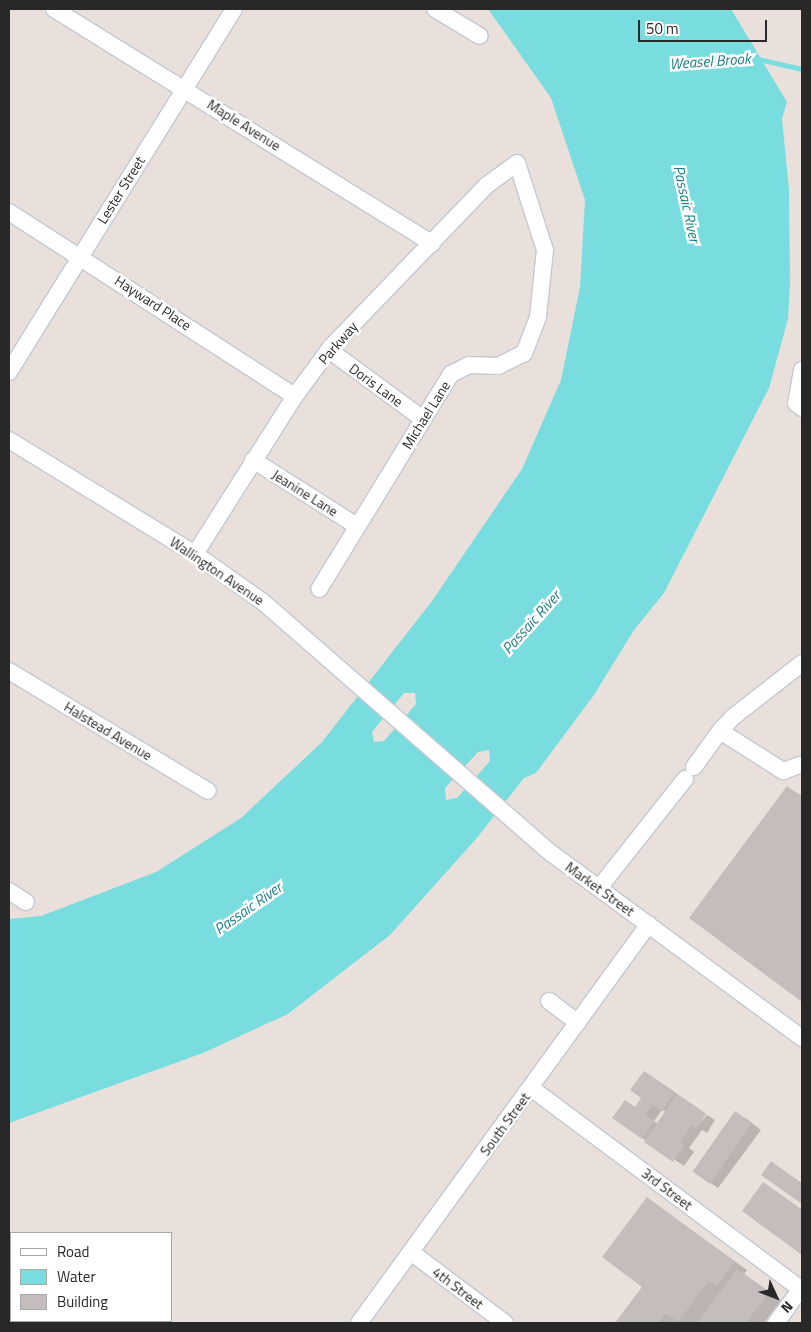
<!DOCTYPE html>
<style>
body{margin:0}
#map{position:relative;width:811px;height:1332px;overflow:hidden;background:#e9e0db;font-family:"Titillium Web",sans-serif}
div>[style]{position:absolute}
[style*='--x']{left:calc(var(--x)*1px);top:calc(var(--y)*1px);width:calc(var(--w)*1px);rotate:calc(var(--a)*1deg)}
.water>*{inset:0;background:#79dde0}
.shadow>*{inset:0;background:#0003}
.stream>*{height:5px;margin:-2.5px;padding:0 2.5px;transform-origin:2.5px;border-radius:2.5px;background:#79dde0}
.building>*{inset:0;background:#c4bdbb;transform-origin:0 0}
.roads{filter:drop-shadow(1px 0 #c3c9d0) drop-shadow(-1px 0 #c3c9d0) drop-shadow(0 1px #c3c9d0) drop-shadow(0 -1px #c3c9d0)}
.minor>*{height:16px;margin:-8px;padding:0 8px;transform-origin:8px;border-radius:8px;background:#fff}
span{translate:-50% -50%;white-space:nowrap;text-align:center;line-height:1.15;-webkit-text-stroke:5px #fff;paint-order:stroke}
.street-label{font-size:14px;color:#282828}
.water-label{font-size:15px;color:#1b7c89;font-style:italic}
.frame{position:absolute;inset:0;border:10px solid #282828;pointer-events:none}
.legend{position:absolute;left:10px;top:1232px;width:162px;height:90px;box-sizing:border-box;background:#fff;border:1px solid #a9a9a9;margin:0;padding:6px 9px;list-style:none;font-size:15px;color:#282828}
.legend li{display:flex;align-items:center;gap:10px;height:25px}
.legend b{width:25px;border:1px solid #a9a9a9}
.north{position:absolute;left:751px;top:1272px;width:50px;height:50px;-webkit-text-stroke:4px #fff;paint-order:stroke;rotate:133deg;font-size:14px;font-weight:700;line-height:20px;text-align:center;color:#282828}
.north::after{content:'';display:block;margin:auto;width:18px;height:22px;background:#282828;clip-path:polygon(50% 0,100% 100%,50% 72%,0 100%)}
.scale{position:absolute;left:638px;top:20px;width:129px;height:22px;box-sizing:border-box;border:2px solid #282828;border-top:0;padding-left:6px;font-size:15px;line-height:18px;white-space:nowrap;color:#282828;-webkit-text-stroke:4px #fff;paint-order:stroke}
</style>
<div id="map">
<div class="water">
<i style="clip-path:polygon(evenodd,488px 9px,731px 9px,787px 102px,782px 119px,789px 190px,790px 284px,788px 319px,769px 388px,664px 593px,634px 630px,594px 695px,536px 773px,524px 778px,476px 839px,390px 935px,288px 1014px,203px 1053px,9px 1123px,9px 919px,41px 916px,156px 872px,241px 818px,322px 742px,432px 601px,522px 469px,561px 380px,580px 287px,585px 200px,551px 98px,488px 9px,404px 693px,415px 693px,416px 704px,384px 741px,374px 742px,372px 732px,404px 693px,488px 9px,489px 750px,490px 761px,457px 798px,446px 800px,445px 788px,478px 752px,489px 750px)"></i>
</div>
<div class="shadow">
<i style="clip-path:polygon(787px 787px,802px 796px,802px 1000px,691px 917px)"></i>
<i style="clip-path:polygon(evenodd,645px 1072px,705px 1113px,694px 1129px,707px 1115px,715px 1120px,707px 1133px,702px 1130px,689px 1148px,694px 1152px,684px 1166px,642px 1138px,626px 1102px,636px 1107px,643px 1098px,645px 1072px,662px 1110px,667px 1112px,658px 1124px,654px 1121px,662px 1110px)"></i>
<i style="clip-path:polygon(745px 1118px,761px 1130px,718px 1188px,693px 1171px)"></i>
<i style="clip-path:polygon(771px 1163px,802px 1183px,802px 1203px,763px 1174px)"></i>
<i style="clip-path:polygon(764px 1183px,802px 1210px,802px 1253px,744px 1210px)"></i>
<i style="clip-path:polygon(647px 1198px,747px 1270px,744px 1274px,781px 1300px,764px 1323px,616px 1323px,644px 1286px)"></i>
</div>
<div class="stream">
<i style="--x:754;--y:58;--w:49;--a:12.9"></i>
</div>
<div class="building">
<i style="clip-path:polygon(787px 786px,802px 797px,802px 1002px,689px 918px)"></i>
<i style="clip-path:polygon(644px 1071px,675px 1092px,662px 1111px,653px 1104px,645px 1115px,654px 1121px,642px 1139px,612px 1118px,625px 1100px,635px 1107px,641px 1098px,630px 1090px)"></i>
<i style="clip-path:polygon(677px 1094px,706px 1114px,696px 1128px,692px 1125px,680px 1142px,685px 1145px,673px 1162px,644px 1142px)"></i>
<i style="left:735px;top:1111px;width:21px;height:74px;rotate:35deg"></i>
<i style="clip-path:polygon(771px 1161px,802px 1184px,802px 1204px,761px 1175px)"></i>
<i style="clip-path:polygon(763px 1182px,802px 1210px,802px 1255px,742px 1211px)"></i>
<i style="clip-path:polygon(647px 1197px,735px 1262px,717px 1286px,709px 1281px,678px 1322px,666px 1313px,659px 1323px,615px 1323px,642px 1287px,602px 1257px)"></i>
<i style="clip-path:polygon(737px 1269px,769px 1292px,746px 1323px,697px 1323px)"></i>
</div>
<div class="roads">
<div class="minor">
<i style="--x:54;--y:9;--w:445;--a:31.8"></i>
<i style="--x:435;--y:9;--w:52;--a:31"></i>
<i style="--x:9;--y:212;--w:340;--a:32.8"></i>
<i style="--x:329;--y:350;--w:117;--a:36.3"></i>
<i style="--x:802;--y:370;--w:34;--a:100"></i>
<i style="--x:796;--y:403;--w:8;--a:40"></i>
<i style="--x:9;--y:372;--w:427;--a:-58.2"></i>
<i style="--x:9;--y:440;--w:218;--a:31.5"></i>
<i style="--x:195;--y:554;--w:83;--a:35.2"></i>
<i style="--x:263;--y:602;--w:382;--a:41.1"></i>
<i style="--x:551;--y:853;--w:312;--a:36.4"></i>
<i style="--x:253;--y:460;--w:123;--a:32.4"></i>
<i style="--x:195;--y:554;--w:187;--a:-57.7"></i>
<i style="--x:295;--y:396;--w:61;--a:-53.7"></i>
<i style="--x:331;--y:347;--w:225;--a:-46.1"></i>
<i style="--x:487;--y:185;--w:37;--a:-36"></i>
<i style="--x:517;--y:163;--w:91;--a:72.2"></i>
<i style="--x:545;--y:250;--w:67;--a:96"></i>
<i style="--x:538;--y:317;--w:39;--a:111"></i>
<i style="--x:524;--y:353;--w:28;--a:153"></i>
<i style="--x:499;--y:366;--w:30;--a:-178"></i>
<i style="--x:469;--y:365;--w:20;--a:153"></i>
<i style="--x:451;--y:374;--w:252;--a:121.5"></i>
<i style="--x:9;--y:671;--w:232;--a:31.1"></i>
<i style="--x:720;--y:731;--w:19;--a:-47"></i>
<i style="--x:733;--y:717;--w:88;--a:-38"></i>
<i style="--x:694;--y:767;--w:44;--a:-54.2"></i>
<i style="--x:720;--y:731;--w:75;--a:32.4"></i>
<i style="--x:783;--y:771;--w:20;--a:-20"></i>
<i style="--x:599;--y:888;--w:139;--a:-51.7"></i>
<i style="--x:9;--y:891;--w:20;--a:33"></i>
<i style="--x:549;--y:1001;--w:36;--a:37"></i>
<i style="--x:531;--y:1088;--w:338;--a:36.7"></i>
<i style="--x:411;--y:1252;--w:118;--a:37.1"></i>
<i style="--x:9;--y:1304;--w:3;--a:45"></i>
<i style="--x:32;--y:1321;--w:4;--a:27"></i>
<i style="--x:359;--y:1323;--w:493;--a:-54"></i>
<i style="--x:776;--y:1323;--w:44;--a:-54.2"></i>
</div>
</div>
<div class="street-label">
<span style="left:244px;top:125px;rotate:32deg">Maple Avenue</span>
<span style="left:121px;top:190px;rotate:-58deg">Lester Street</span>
<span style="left:153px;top:303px;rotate:33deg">Hayward Place</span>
<span style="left:338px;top:343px;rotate:-49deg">Parkway</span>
<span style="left:376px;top:385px;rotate:36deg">Doris Lane</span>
<span style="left:426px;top:415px;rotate:-58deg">Michael Lane</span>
<span style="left:305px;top:493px;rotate:32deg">Jeanine Lane</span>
<span style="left:217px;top:571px;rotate:34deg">Wallington Avenue</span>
<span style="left:108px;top:731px;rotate:31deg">Halstead Avenue</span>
<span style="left:600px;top:889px;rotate:36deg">Market Street</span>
<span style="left:505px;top:1124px;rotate:-54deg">South Street</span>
<span style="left:667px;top:1189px;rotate:37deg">3rd Street</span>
<span style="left:458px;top:1288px;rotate:37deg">4th Street</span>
</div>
<div class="water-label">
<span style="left:710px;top:61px;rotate:-4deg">Weasel Brook</span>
<span style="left:687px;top:204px;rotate:78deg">Passaic River</span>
<span style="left:531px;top:622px;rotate:-48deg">Passaic River</span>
<span style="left:248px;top:908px;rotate:-35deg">Passaic River</span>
</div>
<div class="frame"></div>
<ul class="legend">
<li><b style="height:6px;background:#fff"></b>Road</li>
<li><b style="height:14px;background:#79dde0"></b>Water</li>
<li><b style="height:14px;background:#c4bdbb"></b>Building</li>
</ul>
<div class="north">N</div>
<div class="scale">50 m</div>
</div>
